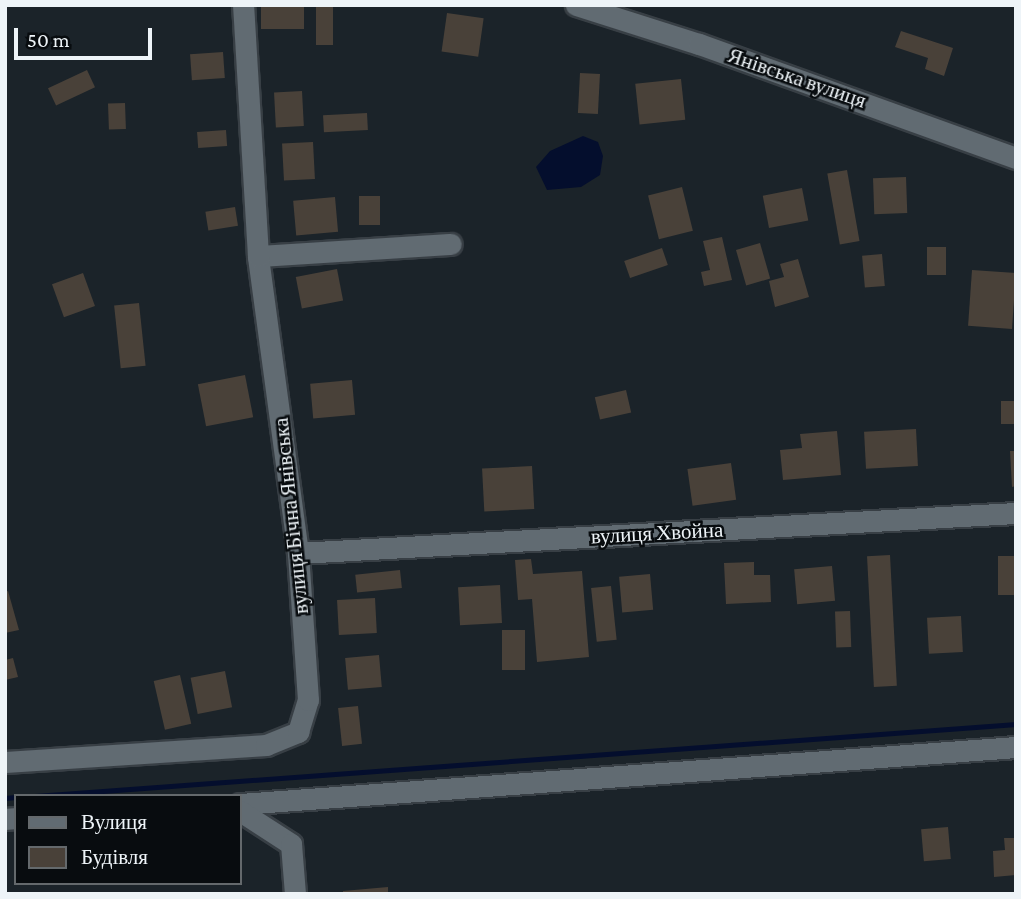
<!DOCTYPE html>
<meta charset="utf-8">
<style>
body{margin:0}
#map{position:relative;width:1021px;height:899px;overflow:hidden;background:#1b2329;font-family:"Crimson Pro",serif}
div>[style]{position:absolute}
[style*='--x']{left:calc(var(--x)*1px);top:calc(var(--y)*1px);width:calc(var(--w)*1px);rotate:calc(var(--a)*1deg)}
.water>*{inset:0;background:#040e2d}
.stream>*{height:5px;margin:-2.5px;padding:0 2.5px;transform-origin:2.5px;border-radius:2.5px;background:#040e2d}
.building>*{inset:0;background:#494139;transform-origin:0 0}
.roads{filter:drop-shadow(2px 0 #383f45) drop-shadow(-2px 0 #383f45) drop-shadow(0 2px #383f45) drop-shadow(0 -2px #383f45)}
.minor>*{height:21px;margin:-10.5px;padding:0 10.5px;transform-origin:10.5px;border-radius:10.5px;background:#616b72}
span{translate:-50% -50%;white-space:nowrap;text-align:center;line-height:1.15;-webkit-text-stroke:5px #080c0f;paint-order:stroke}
.street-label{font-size:21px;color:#eef4f8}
.frame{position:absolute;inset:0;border:7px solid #eef4f8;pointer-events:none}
.legend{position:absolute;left:14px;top:794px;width:228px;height:91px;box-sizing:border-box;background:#080c0f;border:2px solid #64696c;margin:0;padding:9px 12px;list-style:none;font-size:21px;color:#eef4f8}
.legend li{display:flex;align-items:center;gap:14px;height:35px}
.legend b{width:35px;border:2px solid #64696c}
.scale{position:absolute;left:14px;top:28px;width:138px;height:32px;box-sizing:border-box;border:4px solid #eef4f8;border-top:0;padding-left:9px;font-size:21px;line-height:24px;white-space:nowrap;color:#eef4f8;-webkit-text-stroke:5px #080c0f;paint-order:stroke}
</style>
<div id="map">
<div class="water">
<i style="clip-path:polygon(583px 136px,598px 142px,603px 156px,600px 175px,581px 187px,547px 190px,536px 167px,550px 151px)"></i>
</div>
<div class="stream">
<i style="--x:35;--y:796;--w:984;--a:-4.2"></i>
<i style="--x:5;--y:798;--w:11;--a:-5"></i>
</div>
<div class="building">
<i style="left:261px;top:5px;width:43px;height:24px"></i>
<i style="left:316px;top:5px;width:17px;height:40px"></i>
<i style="left:447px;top:13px;width:37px;height:39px;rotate:8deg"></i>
<i style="clip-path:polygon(901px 31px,953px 48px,944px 76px,925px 69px,928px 58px,895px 47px)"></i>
<i style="left:223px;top:52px;width:26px;height:33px;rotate:86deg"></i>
<i style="left:87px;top:70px;width:19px;height:43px;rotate:65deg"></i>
<i style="left:580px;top:73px;width:20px;height:40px;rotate:3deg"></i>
<i style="left:681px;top:79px;width:41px;height:46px;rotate:84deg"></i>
<i style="left:302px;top:91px;width:35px;height:28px;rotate:87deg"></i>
<i style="left:125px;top:103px;width:26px;height:17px;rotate:88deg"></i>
<i style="left:367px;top:113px;width:17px;height:44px;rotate:87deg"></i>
<i style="left:226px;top:130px;width:16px;height:29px;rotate:86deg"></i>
<i style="left:313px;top:142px;width:37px;height:31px;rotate:87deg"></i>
<i style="left:847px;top:170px;width:72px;height:20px;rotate:80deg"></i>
<i style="left:906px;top:177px;width:36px;height:33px;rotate:88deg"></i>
<i style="left:682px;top:187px;width:45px;height:35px;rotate:76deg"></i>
<i style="left:802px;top:188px;width:33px;height:40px;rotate:79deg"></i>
<i style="left:380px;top:196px;width:29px;height:21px;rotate:90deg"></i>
<i style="left:335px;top:197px;width:35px;height:42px;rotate:85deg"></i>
<i style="left:235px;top:207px;width:19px;height:30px;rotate:81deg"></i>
<i style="clip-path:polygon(722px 237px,732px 280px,704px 286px,701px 272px,710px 270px,703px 241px)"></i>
<i style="left:760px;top:243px;width:37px;height:25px;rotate:74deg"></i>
<i style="left:927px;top:247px;width:19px;height:28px"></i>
<i style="left:662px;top:248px;width:18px;height:40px;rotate:71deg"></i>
<i style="left:882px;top:254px;width:32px;height:20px;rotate:85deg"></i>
<i style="clip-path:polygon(798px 259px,809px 297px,775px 307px,769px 281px,784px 277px,780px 264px)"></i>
<i style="left:337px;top:269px;width:32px;height:42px;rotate:79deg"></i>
<i style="left:972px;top:270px;width:44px;height:56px;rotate:4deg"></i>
<i style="left:83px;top:273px;width:35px;height:33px;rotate:70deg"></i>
<i style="left:139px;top:303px;width:63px;height:25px;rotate:84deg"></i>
<i style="left:245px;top:375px;width:43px;height:48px;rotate:79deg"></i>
<i style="left:352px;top:380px;width:35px;height:42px;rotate:85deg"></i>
<i style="left:626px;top:390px;width:23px;height:32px;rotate:77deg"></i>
<i style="left:1001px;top:401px;width:15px;height:23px"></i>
<i style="left:916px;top:429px;width:37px;height:52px;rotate:87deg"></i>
<i style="clip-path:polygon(837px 431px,841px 475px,783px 480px,780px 450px,802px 448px,800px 434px)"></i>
<i style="clip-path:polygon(1010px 451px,1016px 451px,1016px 486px,1012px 487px)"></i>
<i style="left:731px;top:463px;width:37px;height:44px;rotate:82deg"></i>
<i style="left:532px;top:466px;width:43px;height:50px;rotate:87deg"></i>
<i style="left:890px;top:555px;width:131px;height:23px;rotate:87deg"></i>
<i style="left:998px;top:556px;width:18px;height:39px"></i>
<i style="clip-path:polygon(531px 559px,533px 574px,582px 571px,589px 657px,537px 662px,532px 599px,518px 600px,515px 560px)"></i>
<i style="clip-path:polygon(754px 562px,754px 575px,770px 575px,771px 602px,726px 604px,724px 563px)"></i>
<i style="left:832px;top:566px;width:35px;height:38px;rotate:85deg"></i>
<i style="left:400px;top:570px;width:18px;height:45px;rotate:84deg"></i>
<i style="left:650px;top:574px;width:36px;height:31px;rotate:85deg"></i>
<i style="left:500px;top:585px;width:38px;height:42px;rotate:87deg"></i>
<i style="left:611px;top:586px;width:54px;height:20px;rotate:84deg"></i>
<i style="clip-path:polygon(8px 591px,19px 630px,5px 633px,5px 592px)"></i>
<i style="left:375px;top:598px;width:35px;height:38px;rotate:87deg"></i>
<i style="left:850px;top:611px;width:36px;height:15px;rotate:88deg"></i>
<i style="left:961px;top:616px;width:36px;height:34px;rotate:87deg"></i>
<i style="left:502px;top:630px;width:23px;height:40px"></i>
<i style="left:379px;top:655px;width:32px;height:34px;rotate:85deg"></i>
<i style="clip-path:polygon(13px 658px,18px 677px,5px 680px,5px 660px)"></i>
<i style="left:225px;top:671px;width:37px;height:35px;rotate:79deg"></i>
<i style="left:180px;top:675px;width:50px;height:27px;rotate:77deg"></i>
<i style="left:358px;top:706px;width:38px;height:20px;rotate:84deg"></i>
<i style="left:948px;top:827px;width:32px;height:27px;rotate:85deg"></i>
<i style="clip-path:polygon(1004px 838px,1016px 838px,1016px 875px,994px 877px,993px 851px,1005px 850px)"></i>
<i style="clip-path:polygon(388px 887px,388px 894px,343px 894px,343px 891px)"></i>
</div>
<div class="roads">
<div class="minor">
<i style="--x:576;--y:5;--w:129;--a:17.6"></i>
<i style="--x:699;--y:44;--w:337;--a:19.8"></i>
<i style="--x:258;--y:256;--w:193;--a:-3.6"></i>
<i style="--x:298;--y:553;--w:719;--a:-3.19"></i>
<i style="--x:5;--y:762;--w:262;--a:-3.7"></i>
<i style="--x:266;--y:745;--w:35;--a:-22"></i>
<i style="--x:298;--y:732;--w:34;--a:-73"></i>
<i style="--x:308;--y:700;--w:147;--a:-93.9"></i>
<i style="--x:298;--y:553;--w:300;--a:-97.7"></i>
<i style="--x:258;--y:256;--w:251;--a:-93.4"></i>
<i style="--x:240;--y:804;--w:778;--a:-4.2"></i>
<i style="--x:240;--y:811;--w:61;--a:32.9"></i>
<i style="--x:291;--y:844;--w:50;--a:85.4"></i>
<i style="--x:5;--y:819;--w:11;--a:-5"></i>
</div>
</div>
<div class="street-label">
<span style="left:797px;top:78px;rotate:19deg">Янівська вулиця</span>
<span style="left:291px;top:516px;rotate:-96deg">вулиця Бічна Янівська</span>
<span style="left:657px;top:533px;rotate:-3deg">вулиця Хвойна</span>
</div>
<div class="frame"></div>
<ul class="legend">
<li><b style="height:9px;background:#616b72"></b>Вулиця</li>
<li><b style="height:19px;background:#494139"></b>Будівля</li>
</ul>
<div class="scale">50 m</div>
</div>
